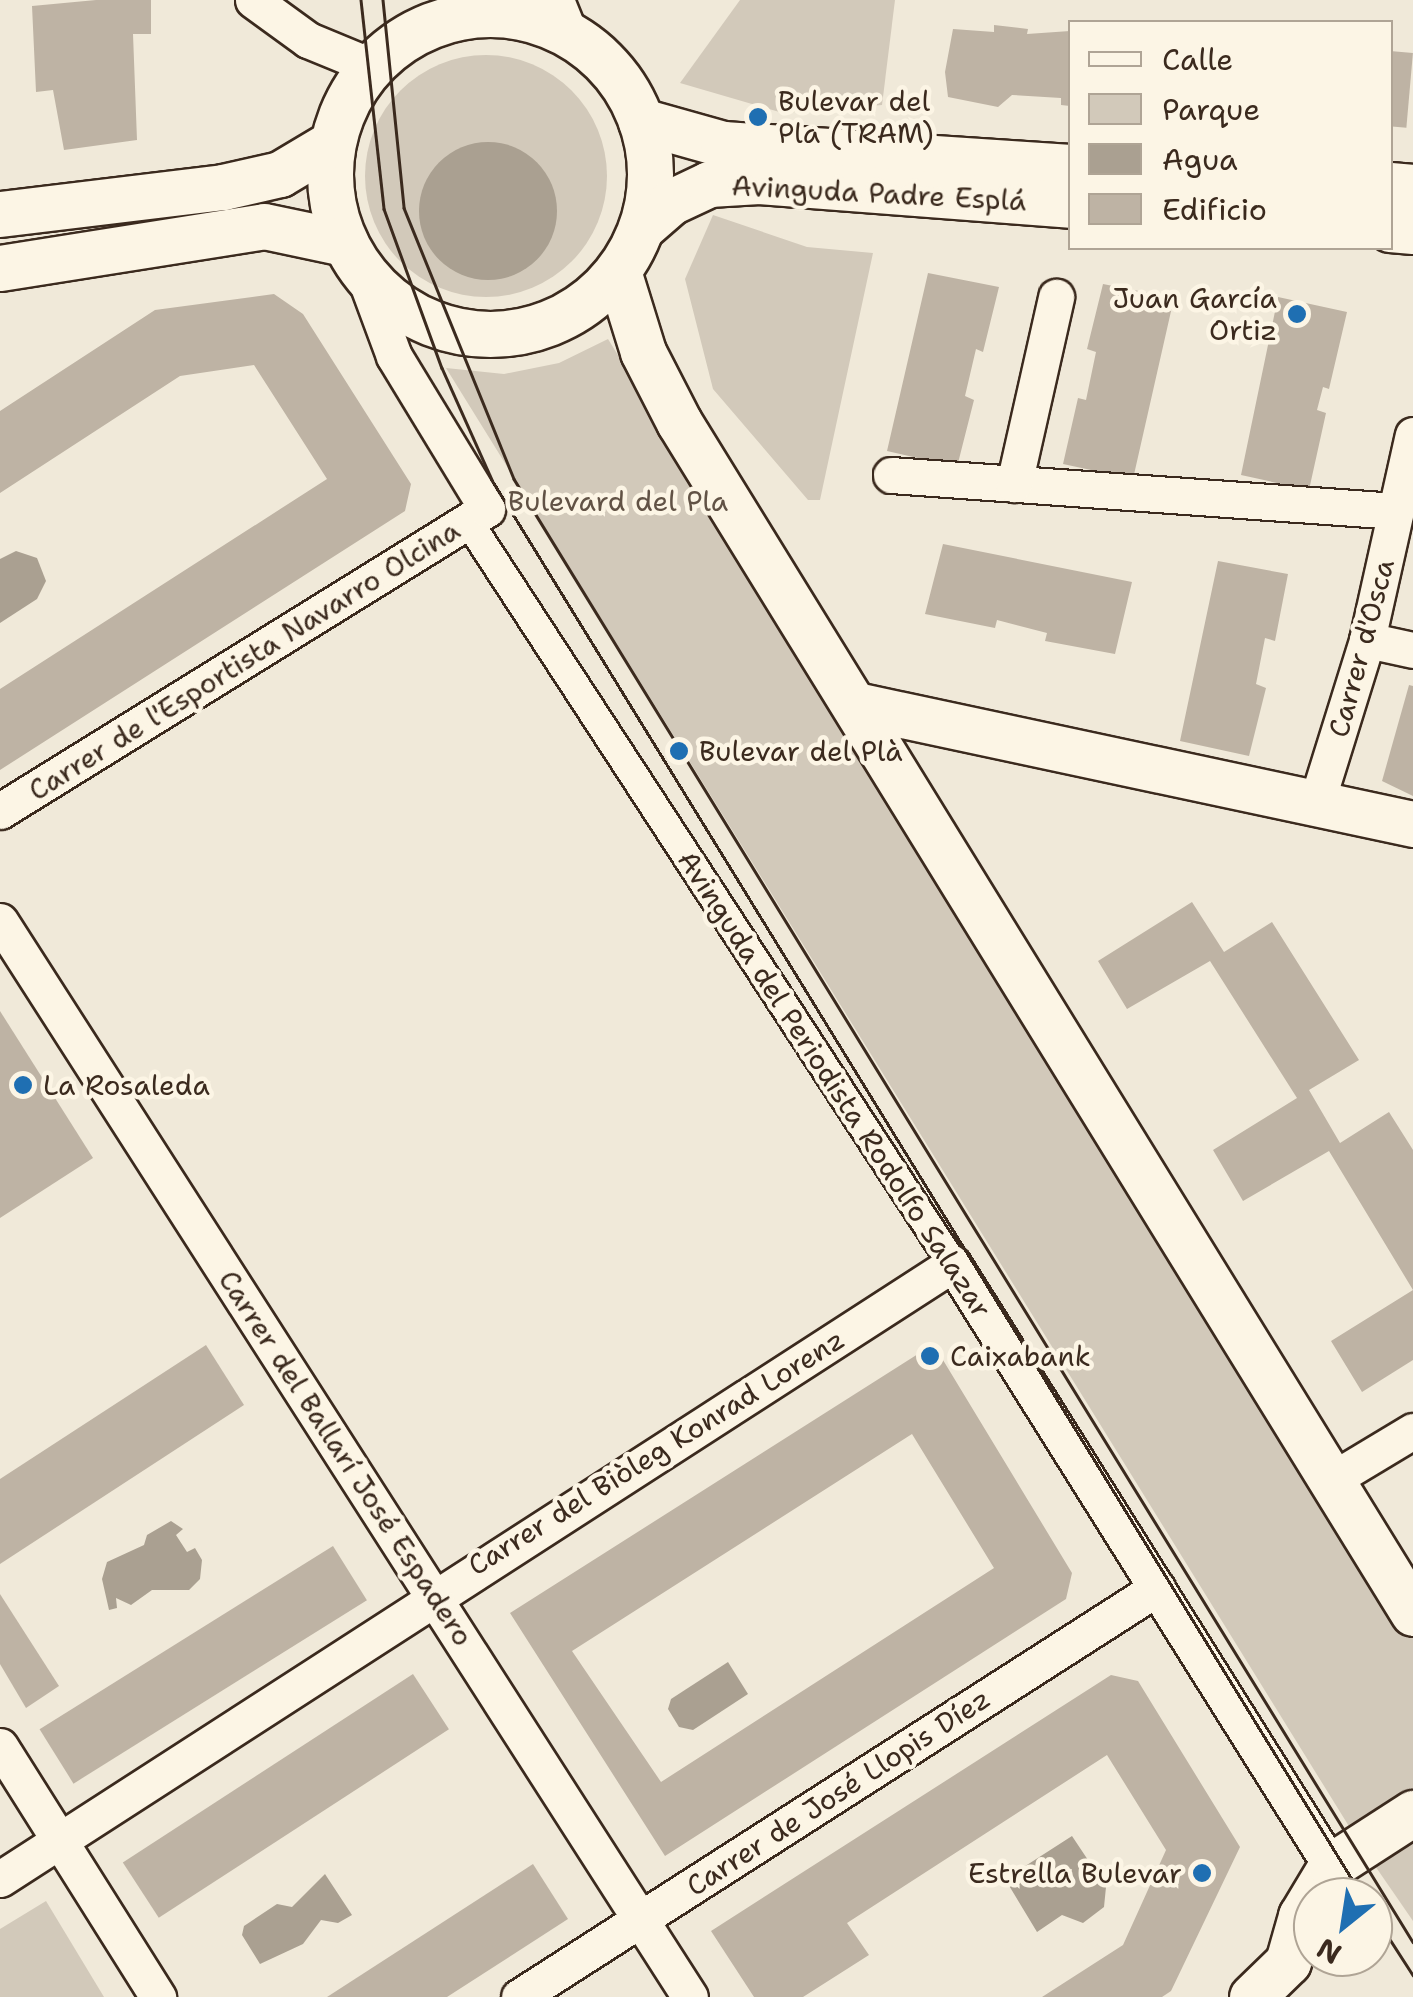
<!DOCTYPE html>
<meta charset="utf-8">
<style>
body{margin:0}
#map{position:relative;width:1413px;height:1997px;overflow:hidden;background:#f0e9d9;font-family:"Shantell Sans",sans-serif}
div>[style]{position:absolute}
[style*='--x']{left:calc(var(--x)*1px);top:calc(var(--y)*1px);width:calc(var(--w)*1px);rotate:calc(var(--a)*1deg)}
.green>*{inset:0;background:#d2c9ba}
.round{border-radius:50%}
.water>*{inset:0;background:#aaa091}
.building>*{inset:0;background:#beb3a4;transform-origin:0 0}
.roads{filter:drop-shadow(2px 0 #3b2a1e) drop-shadow(-2px 0 #3b2a1e) drop-shadow(0 2px #3b2a1e) drop-shadow(0 -2px #3b2a1e)}
.pedestrian>*{height:28px;margin:-14px;padding:0 14px;transform-origin:14px;border-radius:14px;background:#fcf5e5}
.minor>*{height:35px;margin:-17.5px;padding:0 17.5px;transform-origin:17.5px;border-radius:17.5px;background:#fcf5e5}
.tertiary>*{height:45px;margin:-22.5px;padding:0 22.5px;transform-origin:22.5px;border-radius:22.5px;background:#fcf5e5}
.tertiary>.ring{margin:-22.5px;padding:0;box-sizing:content-box;background:none;border:45px solid #fcf5e5;border-radius:50%}
.tram>*{height:2.5px;margin:-1.25px;padding:0 1.25px;transform-origin:1.25px;border-radius:1.25px;background:#3b2a1e}
.dots>*{width:28px;height:28px;translate:-50% -50%;box-sizing:border-box;border:5px solid #fcf5e5;border-radius:50%}
span{translate:-50% -50%;white-space:nowrap;text-align:center;line-height:1.15;-webkit-text-stroke:9px #fcf5e5;paint-order:stroke}
.poi-label{font-size:28px;color:#3b2a1e}
.left{translate:0 -50%;text-align:left}
.right{translate:-100% -50%;text-align:right}
.street-label{font-size:28px;color:#3b2a1e}
.park-label{font-size:28px;color:#615245}
.legend{position:absolute;left:1068px;top:20px;width:325px;height:230px;box-sizing:border-box;background:#fcf5e5;border:2px solid #afa495;margin:0;padding:12px 18px;list-style:none;font-size:30px;color:#3b2a1e}
.legend li{display:flex;align-items:center;gap:20px;height:50px}
.legend b{width:50px;border:2px solid #afa495}
.north{position:absolute;left:1293px;top:1877px;width:100px;height:100px;box-sizing:border-box;background:#fcf5e5;border:2px solid #afa495;border-radius:50%;rotate:210deg;font-size:28px;font-weight:700;line-height:40px;text-align:center;color:#3b2a1e}
.north::after{content:'';display:block;margin:auto;width:35px;height:45px;background:#1f6fb2;clip-path:polygon(50% 0,100% 100%,50% 72%,0 100%)}
</style>
<div id="map">
<div class="green">
<i style="clip-path:polygon(740px 0,895px 0,882px 105px,783px 113px,680px 83px)"></i>
<i class="round" style="left:365px;top:55px;width:242px;height:242px"></i>
<i style="clip-path:polygon(713px 215px,807px 247px,873px 253px,820px 500px,808px 500px,713px 389px,685px 279px)"></i>
<i style="clip-path:polygon(608px 339px,1413px 1638px,1413px 1794px,1355px 1836px,446px 368px,504px 374px,559px 363px)"></i>
<i style="clip-path:polygon(1413px 1832px,1413px 1921px,1371px 1860px)"></i>
<i style="clip-path:polygon(46px 1901px,104px 1997px,0 1997px,0 1929px)"></i>
</div>
<div class="water">
<i class="round" style="left:419px;top:142px;width:138px;height:138px"></i>
<i style="clip-path:polygon(16px 551px,37px 558px,46px 581px,37px 599px,0 623px,0 559px)"></i>
<i style="clip-path:polygon(171px 1521px,183px 1529px,176px 1535px,187px 1552px,195px 1548px,202px 1560px,200px 1579px,189px 1590px,152px 1590px,131px 1605px,116px 1598px,117px 1608px,109px 1610px,102px 1579px,107px 1562px,144px 1545px,147px 1535px)"></i>
<i style="clip-path:polygon(728px 1662px,748px 1694px,693px 1730px,679px 1727px,668px 1709px,671px 1699px)"></i>
<i style="clip-path:polygon(1072px 1836px,1106px 1887px,1104px 1907px,1083px 1923px,1062px 1915px,1037px 1932px,1005px 1879px)"></i>
<i style="clip-path:polygon(325px 1874px,352px 1915px,338px 1923px,321px 1920px,303px 1944px,260px 1964px,242px 1935px,244px 1926px,277px 1904px,292px 1907px)"></i>
</div>
<div class="building">
<i style="clip-path:polygon(96px 0,151px 0,151px 34px,133px 34px,137px 140px,64px 150px,53px 90px,36px 92px,32px 6px)"></i>
<i style="clip-path:polygon(994px 25px,1028px 29px,1027px 34px,1070px 31px,1070px 106px,1061px 105px,1061px 98px,1012px 95px,998px 107px,948px 97px,945px 72px,953px 29px,994px 32px)"></i>
<i style="left:1390px;top:51px;width:23px;height:75px;rotate:5deg"></i>
<i style="clip-path:polygon(928px 273px,999px 287px,983px 352px,976px 349px,965px 396px,974px 400px,957px 467px,887px 451px)"></i>
<i style="clip-path:polygon(1103px 284px,1174px 298px,1133px 479px,1063px 464px,1078px 398px,1086px 400px,1096px 352px,1087px 349px)"></i>
<i style="clip-path:polygon(274px 294px,303px 314px,411px 484px,405px 511px,0 770px,0 689px,327px 479px,254px 365px,180px 376px,0 493px,0 411px,155px 310px)"></i>
<i style="clip-path:polygon(1278px 297px,1347px 312px,1329px 389px,1323px 387px,1317px 410px,1326px 413px,1309px 490px,1241px 475px)"></i>
<i style="clip-path:polygon(943px 544px,1132px 582px,1115px 654px,1045px 641px,1047px 633px,997px 620px,995px 628px,925px 614px)"></i>
<i style="clip-path:polygon(1218px 561px,1288px 574px,1275px 641px,1265px 638px,1256px 684px,1266px 688px,1249px 756px,1180px 741px)"></i>
<i style="clip-path:polygon(1409px 685px,1413px 686px,1413px 796px,1382px 781px)"></i>
<i style="clip-path:polygon(1192px 902px,1224px 952px,1272px 922px,1359px 1060px,1309px 1090px,1340px 1143px,1389px 1112px,1413px 1150px,1413px 1360px,1362px 1392px,1331px 1341px,1413px 1290px,1329px 1151px,1243px 1201px,1213px 1150px,1297px 1098px,1210px 961px,1127px 1009px,1098px 961px)"></i>
<i style="clip-path:polygon(0 1011px,93px 1158px,0 1218px)"></i>
<i style="clip-path:polygon(206px 1345px,244px 1405px,0 1564px,0 1479px)"></i>
<i style="clip-path:polygon(evenodd,918px 1354px,943px 1360px,1072px 1573px,1066px 1599px,665px 1856px,510px 1613px,918px 1354px,912px 1434px,994px 1568px,661px 1782px,572px 1651px,912px 1434px)"></i>
<i style="left:333px;top:1546px;width:64px;height:346px;rotate:58deg"></i>
<i style="clip-path:polygon(0 1594px,59px 1686px,26px 1708px,0 1664px)"></i>
<i style="left:413px;top:1674px;width:66px;height:346px;rotate:57deg"></i>
<i style="clip-path:polygon(1111px 1675px,1138px 1681px,1240px 1847px,1171px 1991px,1162px 1997px,1042px 1997px,1123px 1945px,1166px 1850px,1107px 1755px,847px 1923px,869px 1955px,803px 1997px,754px 1997px,711px 1931px)"></i>
<i style="clip-path:polygon(533px 1864px,568px 1919px,447px 1997px,327px 1997px)"></i>
</div>
<div class="roads">
<div class="pedestrian">
<i style="--x:468;--y:521;--w:887;--a:56.87"></i>
</div>
<div class="minor">
<i style="--x:253;--y:0;--w:68;--a:36"></i>
<i style="--x:308;--y:40;--w:68;--a:22.4"></i>
<i style="--x:556;--y:0;--w:38;--a:68"></i>
<i style="--x:891;--y:475;--w:506;--a:4.08"></i>
<i style="--x:1014;--y:484;--w:192;--a:-77.3"></i>
<i style="--x:1367;--y:640;--w:47;--a:12.3"></i>
<i style="--x:1317;--y:801;--w:169;--a:-72.7"></i>
<i style="--x:1367;--y:640;--w:210;--a:-77.4"></i>
<i style="--x:0;--y:811;--w:573;--a:-31.8"></i>
<i style="--x:487;--y:509;--w:179;--a:-121.3"></i>
<i style="--x:394;--y:356;--w:90;--a:-110.3"></i>
<i style="--x:0;--y:921;--w:1278;--a:57.33"></i>
<i style="--x:1333;--y:1479;--w:93;--a:-31"></i>
<i style="--x:0;--y:1746;--w:297;--a:57.8"></i>
<i style="--x:0;--y:1879;--w:1134;--a:-32.84"></i>
<i style="--x:953;--y:1264;--w:711;--a:57.88"></i>
<i style="--x:519;--y:1997;--w:758;--a:-32.66"></i>
</div>
<div class="tertiary">
<i class="ring" style="left:330px;top:14px;width:275px;height:275px"></i>
<i style="--x:641;--y:121;--w:85;--a:15.7"></i>
<i style="--x:723;--y:144;--w:348;--a:3.8"></i>
<i style="--x:1390;--y:185;--w:23;--a:5"></i>
<i style="--x:0;--y:214;--w:225;--a:-6.9"></i>
<i style="--x:223;--y:187;--w:58;--a:-12.8"></i>
<i style="--x:280;--y:174;--w:61;--a:-30.8"></i>
<i style="--x:641;--y:228;--w:40;--a:-41"></i>
<i style="--x:671;--y:202;--w:42;--a:-25.3"></i>
<i style="--x:709;--y:184;--w:50;--a:-3.4"></i>
<i style="--x:759;--y:181;--w:312;--a:4.4"></i>
<i style="--x:1390;--y:229;--w:23;--a:5"></i>
<i style="--x:0;--y:268;--w:267;--a:-9"></i>
<i style="--x:264;--y:226;--w:83;--a:11.9"></i>
<i style="--x:618;--y:271;--w:85;--a:72.8"></i>
<i style="--x:643;--y:352;--w:79;--a:62.8"></i>
<i style="--x:679;--y:422;--w:1399;--a:58.35"></i>
<i style="--x:856;--y:705;--w:570;--a:12.06"></i>
<i style="--x:1252;--y:1997;--w:50;--a:-44.2"></i>
<i style="--x:1288;--y:1962;--w:48;--a:-74.2"></i>
<i style="--x:1301;--y:1916;--w:58;--a:-59"></i>
<i style="--x:1331;--y:1866;--w:98;--a:-32.9"></i>
</div>
</div>
<div class="tram">
<i style="--x:361;--y:0;--w:210;--a:83.7"></i>
<i style="--x:384;--y:209;--w:169;--a:70"></i>
<i style="--x:442;--y:368;--w:123;--a:65.9"></i>
<i style="--x:492;--y:480;--w:1663;--a:58.42"></i>
<i style="--x:383;--y:0;--w:209;--a:84.2"></i>
<i style="--x:404;--y:208;--w:292;--a:67.9"></i>
<i style="--x:514;--y:479;--w:1717;--a:58.43"></i>
<i style="--x:1373;--y:1913;--w:74;--a:57.2"></i>
</div>
<div class="dots">
<i style="left:758px;top:117px;background:#1f6fb2"></i>
<i style="left:1297px;top:314px;background:#1f6fb2"></i>
<i style="left:679px;top:751px;background:#1f6fb2"></i>
<i style="left:23px;top:1085px;background:#1f6fb2"></i>
<i style="left:930px;top:1356px;background:#1f6fb2"></i>
<i style="left:1202px;top:1873px;background:#1f6fb2"></i>
</div>
<div class="poi-label">
<span class="left" style="left:778px;top:117px">Bulevar del<br>Pla (TRAM)</span>
<span class="right" style="left:1277px;top:314px">Juan García<br>Ortiz</span>
<span class="left" style="left:699px;top:751px">Bulevar del Plà</span>
<span class="left" style="left:43px;top:1085px">La Rosaleda</span>
<span class="left" style="left:950px;top:1356px">Caixabank</span>
<span class="right" style="left:1182px;top:1873px">Estrella Bulevar</span>
</div>
<div class="street-label">
<span style="left:879px;top:193px;rotate:3deg">Avinguda Padre Esplá</span>
<span style="left:1361px;top:648px;rotate:-75deg">Carrer d'Osca</span>
<span style="left:244px;top:660px;rotate:-32deg">Carrer de l'Esportista Navarro Olcina</span>
<span style="left:835px;top:1084px;rotate:57deg">Avinguda del Periodista Rodolfo Salazar</span>
<span style="left:656px;top:1452px;rotate:-32deg">Carrer del Biòleg Konrad Lorenz</span>
<span style="left:346px;top:1458px;rotate:57deg">Carrer del Ballarí José Espadero</span>
<span style="left:838px;top:1792px;rotate:-33deg">Carrer de José Llopis Díez</span>
</div>
<div class="park-label">
<span style="left:618px;top:501px">Bulevard del Pla</span>
</div>
<ul class="legend">
<li><b style="height:12px;background:#fcf5e5"></b>Calle</li>
<li><b style="height:28px;background:#d2c9ba"></b>Parque</li>
<li><b style="height:28px;background:#aaa091"></b>Agua</li>
<li><b style="height:28px;background:#beb3a4"></b>Edificio</li>
</ul>
<div class="north">N</div>
</div>
